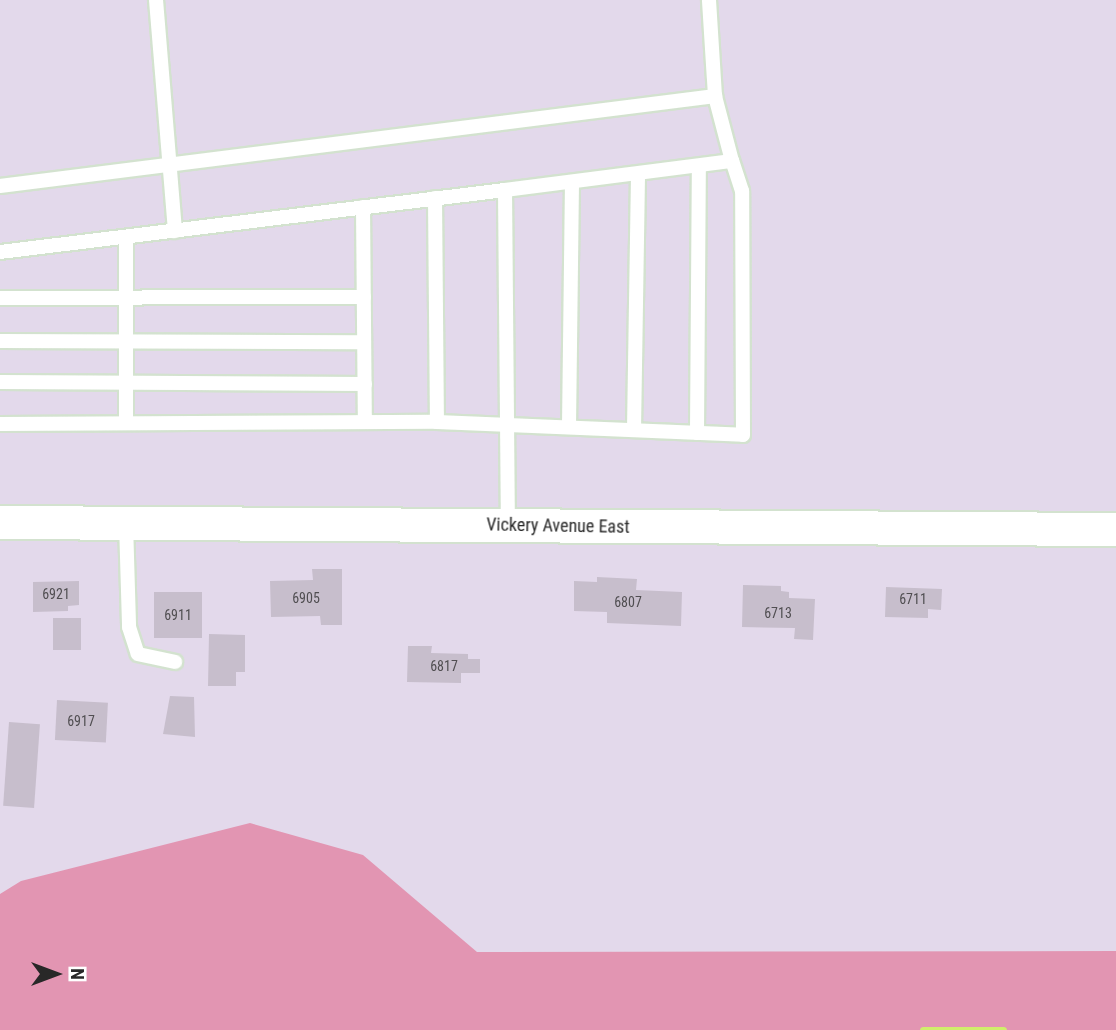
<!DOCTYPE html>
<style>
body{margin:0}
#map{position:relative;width:1116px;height:1030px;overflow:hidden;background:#e3d9eb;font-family:"Roboto Condensed",sans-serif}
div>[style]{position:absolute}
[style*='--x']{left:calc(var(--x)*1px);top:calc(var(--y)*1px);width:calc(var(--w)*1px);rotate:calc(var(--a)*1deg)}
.green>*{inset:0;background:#e295b2}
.stream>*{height:7px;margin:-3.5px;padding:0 3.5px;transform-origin:3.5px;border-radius:3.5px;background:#d0ee6b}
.building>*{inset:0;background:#c7becc;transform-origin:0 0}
.roads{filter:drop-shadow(2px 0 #d3e2cf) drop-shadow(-2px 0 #d3e2cf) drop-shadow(0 2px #d3e2cf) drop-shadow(0 -2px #d3e2cf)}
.service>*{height:14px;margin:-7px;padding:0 7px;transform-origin:7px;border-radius:7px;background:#fff}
.tertiary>*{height:33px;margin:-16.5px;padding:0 16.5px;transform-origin:16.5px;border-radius:16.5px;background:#fff}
span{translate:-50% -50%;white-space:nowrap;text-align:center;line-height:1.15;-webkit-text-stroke:7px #fff;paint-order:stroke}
.number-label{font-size:14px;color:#504e51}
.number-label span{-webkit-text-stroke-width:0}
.street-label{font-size:18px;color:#282828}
.north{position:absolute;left:21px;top:939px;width:70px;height:70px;-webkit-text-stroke:5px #fff;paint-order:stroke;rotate:90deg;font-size:19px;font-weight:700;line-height:28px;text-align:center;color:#282828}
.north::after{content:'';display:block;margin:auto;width:24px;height:32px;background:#282828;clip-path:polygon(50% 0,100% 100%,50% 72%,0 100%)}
</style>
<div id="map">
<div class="green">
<i style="clip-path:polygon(250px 823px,363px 855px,477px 952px,1116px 951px,1116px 1030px,0 1030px,0 894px,21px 881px)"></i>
</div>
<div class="stream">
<i style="--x:923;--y:1030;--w:80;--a:0"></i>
</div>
<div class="building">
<i style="clip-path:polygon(312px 569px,342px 569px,342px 625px,321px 625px,320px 616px,271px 617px,270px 581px,313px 580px)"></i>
<i style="clip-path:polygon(597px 577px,637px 579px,636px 590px,682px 592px,681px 626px,607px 623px,607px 612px,574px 611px,574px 581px,597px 582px)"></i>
<i style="clip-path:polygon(79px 581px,79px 605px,68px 606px,68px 611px,33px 612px,33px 582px)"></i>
<i style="clip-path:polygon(743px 585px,781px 586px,781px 591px,789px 592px,789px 598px,815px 599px,813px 640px,794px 639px,795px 628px,742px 627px)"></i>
<i style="clip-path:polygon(886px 587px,942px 589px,941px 610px,928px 609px,928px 618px,885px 617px)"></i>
<i style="left:154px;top:592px;width:48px;height:46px"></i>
<i style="left:53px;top:618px;width:28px;height:32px"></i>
<i style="clip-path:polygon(209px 634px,245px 635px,245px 672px,236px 672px,236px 686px,208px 686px)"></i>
<i style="clip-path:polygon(408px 646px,432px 646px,431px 653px,468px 654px,468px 659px,480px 659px,480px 673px,461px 673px,461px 683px,407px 682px)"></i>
<i style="clip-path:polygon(170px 696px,194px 697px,195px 737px,163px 734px)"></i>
<i style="left:57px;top:700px;width:51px;height:40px;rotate:3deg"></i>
<i style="left:9px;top:722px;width:31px;height:84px;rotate:4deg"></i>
</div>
<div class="roads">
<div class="service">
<i style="--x:156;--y:0;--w:232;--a:85.3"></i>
<i style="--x:0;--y:186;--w:721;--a:-7.17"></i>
<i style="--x:505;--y:190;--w:229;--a:-7.3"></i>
<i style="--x:732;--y:161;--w:67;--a:-104.7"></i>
<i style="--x:715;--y:96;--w:96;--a:-93.6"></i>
<i style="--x:435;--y:198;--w:224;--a:89.5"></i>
<i style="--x:363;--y:207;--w:215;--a:89.5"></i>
<i style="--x:126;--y:237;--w:186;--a:90"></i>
<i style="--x:0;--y:252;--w:509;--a:-7"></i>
<i style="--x:505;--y:190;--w:334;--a:89.5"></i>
<i style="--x:0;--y:298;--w:364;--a:-0.2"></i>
<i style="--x:0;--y:341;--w:363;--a:0.2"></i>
<i style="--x:0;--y:382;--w:365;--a:0.3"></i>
<i style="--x:0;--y:424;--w:437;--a:-0.3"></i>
<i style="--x:437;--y:422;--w:306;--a:2.4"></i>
<i style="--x:743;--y:435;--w:244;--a:-90.2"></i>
<i style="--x:742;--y:191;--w:32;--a:-108"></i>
<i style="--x:569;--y:427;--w:245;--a:-89.3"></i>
<i style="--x:634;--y:430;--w:256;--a:-89.1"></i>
<i style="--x:697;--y:433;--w:267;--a:-89.6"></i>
<i style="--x:126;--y:523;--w:104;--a:88.3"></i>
<i style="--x:129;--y:627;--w:28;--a:72"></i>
<i style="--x:138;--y:654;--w:38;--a:12"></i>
</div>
<div class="tertiary">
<i style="--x:0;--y:522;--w:1116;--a:0.36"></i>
</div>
</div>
<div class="number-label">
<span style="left:56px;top:594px">6921</span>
<span style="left:306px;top:598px">6905</span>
<span style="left:913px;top:599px">6711</span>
<span style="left:628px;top:602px">6807</span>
<span style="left:778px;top:613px">6713</span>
<span style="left:178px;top:615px">6911</span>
<span style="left:444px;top:666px">6817</span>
<span style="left:81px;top:721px">6917</span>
</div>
<div class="street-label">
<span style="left:558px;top:526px;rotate:1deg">Vickery Avenue East</span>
</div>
<div class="north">N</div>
</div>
